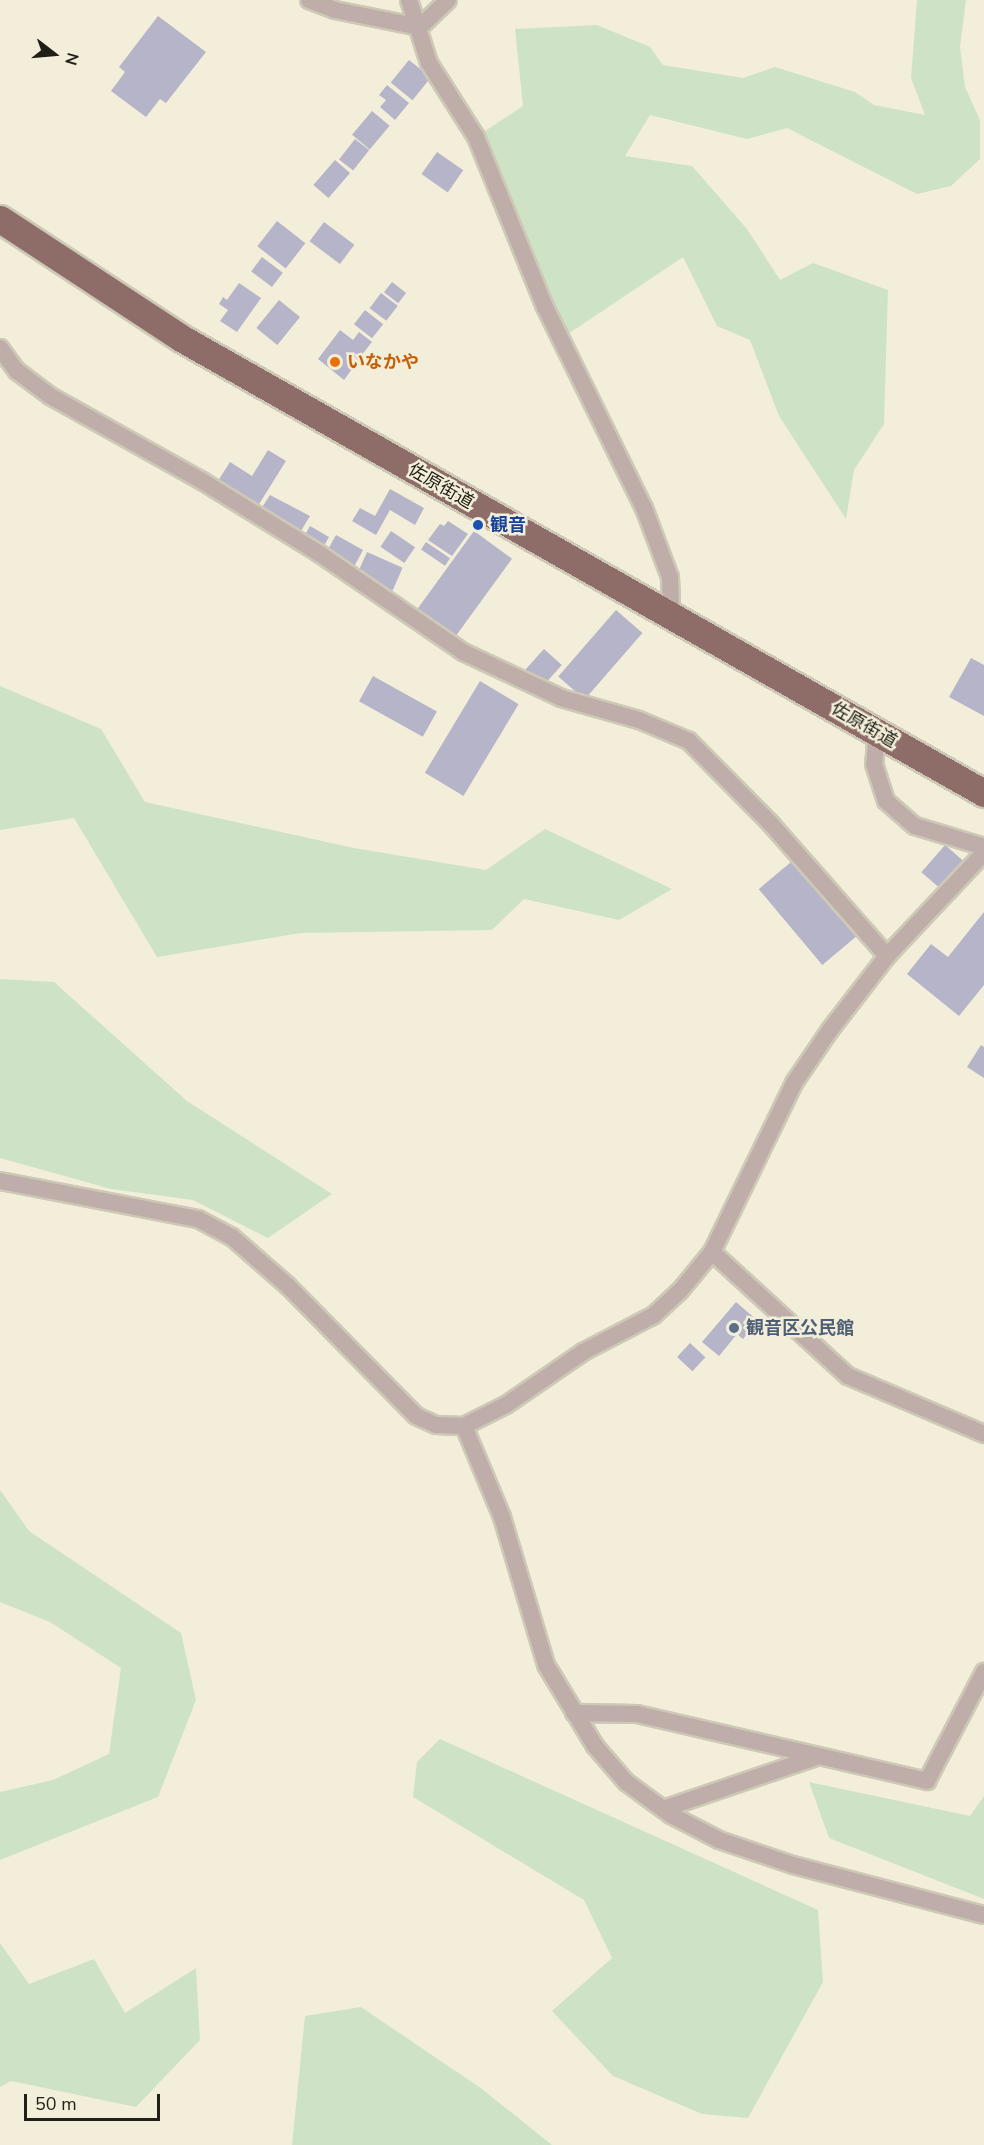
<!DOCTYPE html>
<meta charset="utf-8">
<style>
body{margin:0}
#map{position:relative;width:984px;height:2145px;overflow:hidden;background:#f3eed9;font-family:"Nunito Sans","Noto Sans JP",sans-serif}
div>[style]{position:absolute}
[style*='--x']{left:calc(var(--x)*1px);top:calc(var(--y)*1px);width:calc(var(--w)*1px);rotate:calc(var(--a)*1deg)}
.green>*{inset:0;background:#cee3c6}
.building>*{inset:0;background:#b6b4c8;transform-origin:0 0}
.roads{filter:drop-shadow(2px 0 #cdc9b6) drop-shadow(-2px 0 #cdc9b6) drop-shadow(0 2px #cdc9b6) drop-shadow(0 -2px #cdc9b6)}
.minor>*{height:16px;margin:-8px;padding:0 8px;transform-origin:8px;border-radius:8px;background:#bfadaa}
.trunk>*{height:27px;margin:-13.5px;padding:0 13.5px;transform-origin:13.5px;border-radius:13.5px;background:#8e6c67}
.dots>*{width:16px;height:16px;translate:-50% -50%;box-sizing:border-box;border:3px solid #f3eed9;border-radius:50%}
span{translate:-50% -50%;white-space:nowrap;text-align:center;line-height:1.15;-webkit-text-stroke:5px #f3eed9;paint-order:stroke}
.food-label{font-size:18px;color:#c56008;font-weight:700}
.left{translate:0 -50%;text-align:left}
.street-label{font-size:18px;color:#211f17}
.transit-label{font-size:18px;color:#164399;font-weight:700}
.service-label{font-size:18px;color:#4e5e75;font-weight:700}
.north{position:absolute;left:24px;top:24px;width:60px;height:60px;-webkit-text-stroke:4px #f3eed9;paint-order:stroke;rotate:106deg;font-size:16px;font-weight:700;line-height:24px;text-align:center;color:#211f17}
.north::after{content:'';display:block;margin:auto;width:21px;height:27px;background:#211f17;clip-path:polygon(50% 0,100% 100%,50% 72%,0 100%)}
.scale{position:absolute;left:24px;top:2094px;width:136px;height:27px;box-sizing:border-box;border:3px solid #211f17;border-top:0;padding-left:8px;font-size:18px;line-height:21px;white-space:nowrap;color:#211f17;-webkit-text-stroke:4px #f3eed9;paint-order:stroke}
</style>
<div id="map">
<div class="green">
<i style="clip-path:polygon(917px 0,966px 0,960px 47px,965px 87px,980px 120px,980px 159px,951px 186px,917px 194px,787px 128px,747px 139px,650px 115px,625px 156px,692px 166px,747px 229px,780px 280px,813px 263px,888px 290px,884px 424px,854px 470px,846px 519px,779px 416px,750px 340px,717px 326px,683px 257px,562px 338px,476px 137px,523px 106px,515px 29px,597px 25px,650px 47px,663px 65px,743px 78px,775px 67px,855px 92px,874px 105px,925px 115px,911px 78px)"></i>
<i style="clip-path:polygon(0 686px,101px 729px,145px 802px,354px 848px,486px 870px,545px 829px,672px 889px,619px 920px,524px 899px,492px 930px,301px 933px,157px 957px,74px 818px,0 830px)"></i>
<i style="clip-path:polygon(0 979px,54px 982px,187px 1101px,332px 1194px,268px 1238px,193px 1200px,111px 1189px,0 1158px)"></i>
<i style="clip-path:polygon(0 1490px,29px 1531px,181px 1633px,196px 1700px,158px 1797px,0 1860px,0 1792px,53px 1780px,109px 1754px,121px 1668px,50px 1622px,0 1602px)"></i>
<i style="clip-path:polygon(440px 1739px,818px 1910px,823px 1982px,748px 2118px,702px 2114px,613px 2076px,552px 2011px,612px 1958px,584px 1900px,413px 1797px,417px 1762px)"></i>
<i style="clip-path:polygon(809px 1782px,970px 1816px,984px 1796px,984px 1899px,829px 1838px)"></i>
<i style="clip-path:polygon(0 1943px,29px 1984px,94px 1959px,125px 2013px,196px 1968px,200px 2040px,136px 2107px,11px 2081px,0 2087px)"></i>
<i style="clip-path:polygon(361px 2007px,482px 2089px,552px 2145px,292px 2145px,305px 2016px)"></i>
</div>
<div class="building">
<i style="clip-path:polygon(158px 16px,206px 52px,166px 103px,160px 99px,146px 117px,111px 91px,125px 72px,119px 67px)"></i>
<i style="left:409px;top:60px;width:28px;height:29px;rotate:39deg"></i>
<i style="clip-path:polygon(387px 85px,409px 103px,395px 120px,380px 107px,386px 100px,379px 95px)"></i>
<i style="left:372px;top:111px;width:23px;height:31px;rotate:40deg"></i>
<i style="left:355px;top:139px;width:18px;height:26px;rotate:38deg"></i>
<i style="left:437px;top:152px;width:32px;height:27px;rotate:35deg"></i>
<i style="left:335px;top:160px;width:20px;height:33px;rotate:41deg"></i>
<i style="left:277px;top:221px;width:36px;height:32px;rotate:38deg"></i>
<i style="left:324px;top:222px;width:38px;height:24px;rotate:37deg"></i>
<i style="left:262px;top:257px;width:26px;height:18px;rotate:37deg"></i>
<i style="left:392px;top:282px;width:18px;height:13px;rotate:38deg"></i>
<i style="clip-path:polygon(239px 283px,261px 298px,237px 332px,220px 321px,228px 310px,219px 304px,223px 297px,227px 300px)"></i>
<i style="left:381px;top:293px;width:21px;height:19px;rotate:37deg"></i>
<i style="left:279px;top:300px;width:27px;height:36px;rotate:39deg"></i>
<i style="left:365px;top:310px;width:23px;height:18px;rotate:38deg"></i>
<i style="clip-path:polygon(340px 330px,353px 340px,359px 332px,372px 342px,357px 361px,353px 359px,355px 365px,344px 380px,318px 359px)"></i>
<i style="clip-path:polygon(268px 450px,286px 461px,256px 509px,216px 484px,230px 462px,252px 476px)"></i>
<i style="clip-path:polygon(390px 489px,424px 508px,415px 525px,390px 510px,376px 535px,352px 521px,360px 508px,375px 516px)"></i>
<i style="clip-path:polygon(270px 495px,310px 516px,298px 536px,259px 512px)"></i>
<i style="clip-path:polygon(448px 521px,468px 534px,452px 556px,428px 540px,440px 524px,444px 526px)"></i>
<i style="left:310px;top:526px;width:22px;height:17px;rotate:30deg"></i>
<i style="left:391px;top:531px;width:29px;height:19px;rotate:34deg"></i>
<i style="left:474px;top:531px;width:47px;height:100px;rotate:36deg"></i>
<i style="left:336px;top:535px;width:31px;height:23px;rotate:29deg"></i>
<i style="left:426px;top:542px;width:29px;height:9px;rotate:34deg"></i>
<i style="left:367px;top:552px;width:39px;height:25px;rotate:24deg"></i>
<i style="left:616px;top:610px;width:35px;height:88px;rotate:41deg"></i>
<i style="left:544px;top:649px;width:24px;height:28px;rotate:42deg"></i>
<i style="clip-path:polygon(971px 658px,984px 665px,984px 716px,949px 697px)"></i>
<i style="left:373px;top:676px;width:73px;height:29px;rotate:29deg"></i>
<i style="left:480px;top:681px;width:45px;height:107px;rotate:31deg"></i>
<i style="left:945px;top:845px;width:28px;height:36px;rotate:41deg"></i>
<i style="left:797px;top:857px;width:99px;height:50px;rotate:50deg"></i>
<i style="clip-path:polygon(984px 912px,984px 985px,959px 1016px,907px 974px,931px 944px,948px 957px)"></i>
<i style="clip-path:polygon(981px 1045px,984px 1047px,984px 1078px,967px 1067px)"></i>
<i style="clip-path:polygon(736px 1302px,758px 1321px,743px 1339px,737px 1334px,719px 1356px,702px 1342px)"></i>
<i style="left:690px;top:1343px;width:21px;height:19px;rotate:43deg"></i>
</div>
<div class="roads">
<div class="minor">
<i style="--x:309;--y:0;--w:28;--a:21"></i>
<i style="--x:335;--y:10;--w:87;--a:11.3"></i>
<i style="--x:409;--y:0;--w:66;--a:72.4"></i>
<i style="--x:429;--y:63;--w:88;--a:57.6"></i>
<i style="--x:476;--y:137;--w:183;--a:67.9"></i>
<i style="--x:545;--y:307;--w:224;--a:63.8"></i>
<i style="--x:644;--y:508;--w:74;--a:69.4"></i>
<i style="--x:670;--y:577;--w:37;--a:88"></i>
<i style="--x:420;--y:27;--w:39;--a:-44"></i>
<i style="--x:0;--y:348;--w:29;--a:54"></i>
<i style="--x:17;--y:371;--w:41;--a:37.1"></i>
<i style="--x:50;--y:396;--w:174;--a:29.2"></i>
<i style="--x:202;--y:481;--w:139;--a:31.7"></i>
<i style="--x:320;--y:554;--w:173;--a:34.4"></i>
<i style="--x:463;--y:652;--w:108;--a:25.1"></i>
<i style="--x:561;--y:698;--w:81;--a:15.8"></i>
<i style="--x:639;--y:720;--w:54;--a:22.8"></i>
<i style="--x:689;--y:741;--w:117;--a:45.3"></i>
<i style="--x:771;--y:824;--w:176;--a:48.7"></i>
<i style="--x:877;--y:732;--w:32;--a:95"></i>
<i style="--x:874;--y:764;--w:39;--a:72"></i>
<i style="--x:886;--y:801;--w:38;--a:41"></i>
<i style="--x:915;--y:826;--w:72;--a:16.9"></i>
<i style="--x:0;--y:1181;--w:202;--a:10.9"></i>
<i style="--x:198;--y:1219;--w:38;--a:28"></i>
<i style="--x:232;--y:1237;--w:74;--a:41.2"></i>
<i style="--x:288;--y:1286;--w:182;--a:45.4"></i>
<i style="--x:416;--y:1416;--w:22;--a:24"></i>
<i style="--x:436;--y:1425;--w:28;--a:2"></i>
<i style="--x:464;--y:1426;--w:47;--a:-26.6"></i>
<i style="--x:506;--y:1405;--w:93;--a:-34.5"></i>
<i style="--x:583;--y:1352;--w:80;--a:-27.5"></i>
<i style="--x:654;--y:1315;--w:35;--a:-43"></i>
<i style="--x:680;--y:1291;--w:50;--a:-50.6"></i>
<i style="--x:712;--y:1252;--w:188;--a:-64.1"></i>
<i style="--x:794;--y:1083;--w:64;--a:-55.8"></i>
<i style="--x:830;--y:1030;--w:93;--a:-52.4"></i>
<i style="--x:887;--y:956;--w:141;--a:-46.7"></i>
<i style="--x:712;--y:1252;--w:184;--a:42.4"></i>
<i style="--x:848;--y:1376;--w:148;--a:23.1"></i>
<i style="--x:464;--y:1426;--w:99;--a:67.3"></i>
<i style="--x:502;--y:1517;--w:154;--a:73.4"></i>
<i style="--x:546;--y:1665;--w:95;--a:58.8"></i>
<i style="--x:595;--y:1746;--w:48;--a:49.3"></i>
<i style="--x:626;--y:1782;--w:56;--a:36.3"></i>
<i style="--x:671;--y:1815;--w:54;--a:27.5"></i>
<i style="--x:719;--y:1840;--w:78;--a:18.7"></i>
<i style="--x:793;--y:1865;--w:197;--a:14.7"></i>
<i style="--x:574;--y:1713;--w:63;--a:0.9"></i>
<i style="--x:637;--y:1714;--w:298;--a:13"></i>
<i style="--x:927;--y:1781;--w:123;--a:-62.4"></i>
<i style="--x:663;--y:1809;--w:159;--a:-18.7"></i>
</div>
<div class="trunk">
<i style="--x:0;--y:219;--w:217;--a:33.3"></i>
<i style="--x:181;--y:338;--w:923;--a:29.54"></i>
</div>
</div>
<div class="dots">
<i style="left:335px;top:362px;background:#e8710a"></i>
<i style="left:478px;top:525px;background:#1a4fb4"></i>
<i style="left:734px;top:1328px;background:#5c6f8a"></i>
</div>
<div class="food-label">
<span class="left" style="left:347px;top:362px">いなかや</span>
</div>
<div class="street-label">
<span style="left:441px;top:486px;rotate:30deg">佐原街道</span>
<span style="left:864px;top:725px;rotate:30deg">佐原街道</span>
</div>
<div class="transit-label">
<span class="left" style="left:490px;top:525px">観音</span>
</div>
<div class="service-label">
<span class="left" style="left:746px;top:1328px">観音区公民館</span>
</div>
<div class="north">N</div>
<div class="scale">50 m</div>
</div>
